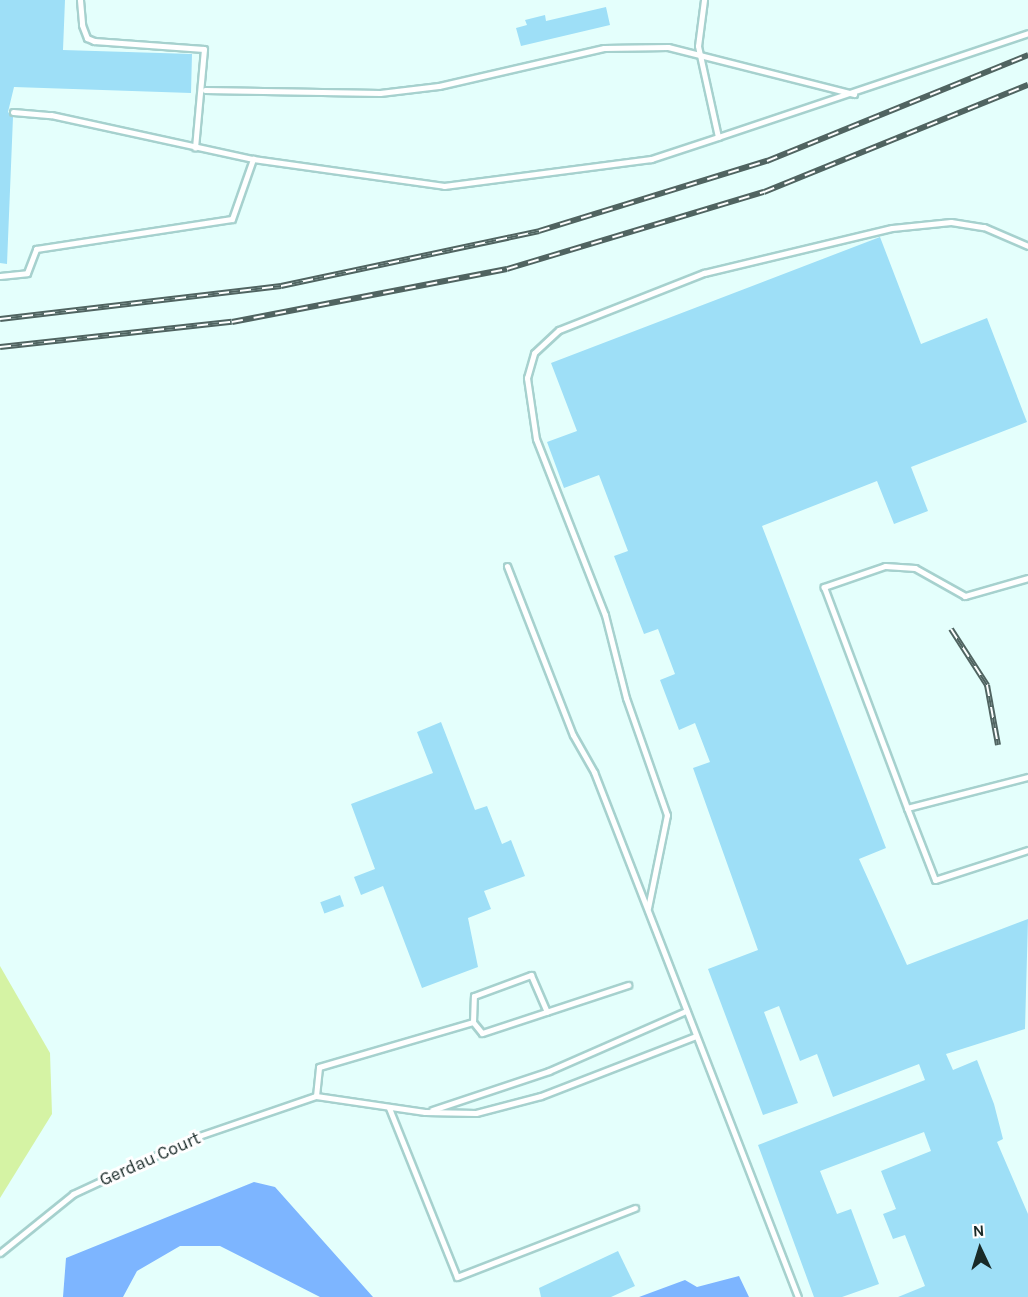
<!DOCTYPE html>
<style>
body{margin:0}
#map{position:relative;width:1028px;height:1297px;overflow:hidden;background:#e4fffc;font-family:Karla,sans-serif}
div>[style]{position:absolute}
[style*='--x']{left:calc(var(--x)*1px);top:calc(var(--y)*1px);width:calc(var(--w)*1px);rotate:calc(var(--a)*1deg)}
.green>*{inset:0;background:#d5f3a4}
.water>*{inset:0;background:#7db5ff}
.building>*{inset:0;background:#9edff7;transform-origin:0 0}
.roads{filter:drop-shadow(2px 0 #a6d1ce) drop-shadow(-2px 0 #a6d1ce) drop-shadow(0 2px #a6d1ce) drop-shadow(0 -2px #a6d1ce)}
.lane>*{height:5px;margin:-2.5px;padding:0 2.5px;transform-origin:2.5px;border-radius:2.5px;background:#fff}
.rail>*{height:6px;margin-top:-3px;transform-origin:0;background:repeating-linear-gradient(90deg,#fff 0 11px,#506461 0 22px);box-sizing:border-box;border-block:2px solid #506461}
span{translate:-50% -50%;white-space:nowrap;text-align:center;line-height:1.15;-webkit-text-stroke:6px #fff;paint-order:stroke}
.street-label{font-size:18px;color:#192a28}
.north{position:absolute;left:950px;top:1219px;width:60px;height:60px;-webkit-text-stroke:4px #fff;paint-order:stroke;rotate:356deg;font-size:16px;font-weight:700;line-height:24px;text-align:center;color:#192a28}
.north::after{content:'';display:block;margin:auto;width:21px;height:27px;background:#192a28;clip-path:polygon(50% 0,100% 100%,50% 72%,0 100%)}
</style>
<div id="map">
<div class="green">
<i style="clip-path:polygon(0 966px,50px 1053px,52px 1114px,0 1198px)"></i>
</div>
<div class="water">
<i style="clip-path:polygon(254px 1182px,275px 1187px,373px 1297px,320px 1297px,220px 1246px,180px 1246px,137px 1271px,123px 1297px,63px 1297px,66px 1258px)"></i>
<i style="clip-path:polygon(739px 1276px,749px 1297px,639px 1297px,685px 1280px,697px 1287px)"></i>
</div>
<div class="building">
<i style="clip-path:polygon(0 0,65px 0,63px 50px,192px 54px,191px 93px,14px 87px,8px 112px,13px 117px,7px 264px,0 263px)"></i>
<i style="clip-path:polygon(606px 7px,610px 25px,521px 46px,516px 28px,527px 25px,525px 20px,545px 15px,546px 21px)"></i>
<i style="clip-path:polygon(880px 237px,921px 344px,987px 318px,1027px 422px,911px 467px,928px 511px,894px 524px,877px 481px,762px 526px,886px 848px,859px 859px,907px 965px,1028px 919px,1025px 1029px,946px 1054px,953px 1070px,977px 1060px,994px 1104px,1003px 1139px,997px 1142px,1028px 1214px,1028px 1297px,898px 1297px,925px 1286px,905px 1235px,893px 1239px,883px 1214px,896px 1209px,881px 1171px,931px 1151px,924px 1132px,820px 1171px,837px 1214px,851px 1209px,879px 1284px,842px 1297px,814px 1297px,758px 1145px,925px 1080px,919px 1064px,833px 1097px,817px 1054px,800px 1061px,779px 1006px,764px 1012px,798px 1103px,763px 1115px,708px 969px,758px 950px,693px 768px,710px 762px,695px 723px,679px 730px,660px 680px,675px 674px,658px 629px,644px 634px,614px 556px,628px 551px,599px 475px,564px 488px,547px 442px,577px 431px,551px 363px)"></i>
<i style="clip-path:polygon(441px 722px,475px 810px,487px 806px,502px 844px,511px 840px,525px 876px,484px 891px,491px 909px,468px 918px,478px 967px,422px 988px,383px 886px,361px 895px,354px 877px,375px 869px,351px 804px,433px 773px,417px 732px)"></i>
<i style="left:340px;top:895px;width:12px;height:21px;rotate:70deg"></i>
<i style="clip-path:polygon(618px 1251px,635px 1286px,611px 1297px,541px 1297px,539px 1288px)"></i>
</div>
<div class="roads">
<div class="lane">
<i style="--x:80;--y:0;--w:25;--a:85"></i>
<i style="--x:82;--y:25;--w:14;--a:69"></i>
<i style="--x:87;--y:38;--w:8;--a:23"></i>
<i style="--x:94;--y:41;--w:110;--a:4.2"></i>
<i style="--x:204;--y:49;--w:99;--a:95.2"></i>
<i style="--x:704;--y:0;--w:46;--a:97.4"></i>
<i style="--x:698;--y:46;--w:93;--a:77.6"></i>
<i style="--x:718;--y:137;--w:327;--a:-18.5"></i>
<i style="--x:205;--y:90;--w:175;--a:1"></i>
<i style="--x:380;--y:93;--w:59;--a:-6.8"></i>
<i style="--x:439;--y:86;--w:169;--a:-13"></i>
<i style="--x:604;--y:48;--w:64;--a:-0.9"></i>
<i style="--x:668;--y:47;--w:192;--a:14.2"></i>
<i style="--x:13;--y:112;--w:38;--a:5"></i>
<i style="--x:51;--y:115;--w:207;--a:12.3"></i>
<i style="--x:253;--y:159;--w:193;--a:8"></i>
<i style="--x:444;--y:186;--w:209;--a:-7.4"></i>
<i style="--x:651;--y:159;--w:71;--a:-18.2"></i>
<i style="--x:0;--y:276;--w:27;--a:-6"></i>
<i style="--x:27;--y:273;--w:26;--a:-69"></i>
<i style="--x:36;--y:249;--w:198;--a:-8.7"></i>
<i style="--x:232;--y:219;--w:64;--a:-70.7"></i>
<i style="--x:507;--y:566;--w:181;--a:68.7"></i>
<i style="--x:573;--y:735;--w:43;--a:60.4"></i>
<i style="--x:594;--y:772;--w:563;--a:68.77"></i>
<i style="--x:1028;--y:578;--w:66;--a:164.1"></i>
<i style="--x:965;--y:596;--w:57;--a:-150.8"></i>
<i style="--x:915;--y:568;--w:30;--a:-176"></i>
<i style="--x:885;--y:566;--w:65;--a:161"></i>
<i style="--x:824;--y:587;--w:236;--a:69.4"></i>
<i style="--x:907;--y:808;--w:125;--a:-14.4"></i>
<i style="--x:907;--y:808;--w:77;--a:68.7"></i>
<i style="--x:935;--y:880;--w:98;--a:-17.9"></i>
<i style="--x:648;--y:908;--w:95;--a:-78.5"></i>
<i style="--x:667;--y:815;--w:124;--a:-109.3"></i>
<i style="--x:626;--y:698;--w:86;--a:-104.2"></i>
<i style="--x:605;--y:615;--w:189;--a:-111.4"></i>
<i style="--x:536;--y:439;--w:62;--a:-98.4"></i>
<i style="--x:527;--y:378;--w:26;--a:-74"></i>
<i style="--x:534;--y:353;--w:34;--a:-43"></i>
<i style="--x:559;--y:330;--w:156;--a:-21.5"></i>
<i style="--x:704;--y:273;--w:193;--a:-13.5"></i>
<i style="--x:892;--y:228;--w:59;--a:-5.8"></i>
<i style="--x:951;--y:222;--w:33;--a:9"></i>
<i style="--x:984;--y:227;--w:48;--a:23.4"></i>
<i style="--x:473;--y:1022;--w:26;--a:-88"></i>
<i style="--x:474;--y:996;--w:61;--a:-20.2"></i>
<i style="--x:531;--y:975;--w:40;--a:66.6"></i>
<i style="--x:316;--y:1096;--w:29;--a:-84"></i>
<i style="--x:319;--y:1067;--w:160;--a:-16.3"></i>
<i style="--x:473;--y:1022;--w:14;--a:51"></i>
<i style="--x:482;--y:1033;--w:154;--a:-18.2"></i>
<i style="--x:389;--y:1108;--w:182;--a:68.1"></i>
<i style="--x:457;--y:1277;--w:191;--a:-21.2"></i>
<i style="--x:432;--y:1110;--w:123;--a:-18.4"></i>
<i style="--x:549;--y:1071;--w:150;--a:-23.7"></i>
<i style="--x:0;--y:1253;--w:94;--a:-38.9"></i>
<i style="--x:73;--y:1194;--w:132;--a:-25"></i>
<i style="--x:193;--y:1138;--w:130;--a:-18.9"></i>
<i style="--x:316;--y:1096;--w:110;--a:8.4"></i>
<i style="--x:425;--y:1112;--w:51;--a:1.1"></i>
<i style="--x:476;--y:1113;--w:67;--a:-14.7"></i>
<i style="--x:541;--y:1096;--w:166;--a:-21.2"></i>
</div>
</div>
<div class="rail">
<i style="--x:0;--y:319;--w:283;--a:-6.7"></i>
<i style="--x:281;--y:286;--w:264;--a:-12"></i>
<i style="--x:539;--y:231;--w:239;--a:-17.1"></i>
<i style="--x:767;--y:161;--w:282;--a:-22.1"></i>
<i style="--x:0;--y:347;--w:233;--a:-6.2"></i>
<i style="--x:232;--y:322;--w:280;--a:-10.9"></i>
<i style="--x:507;--y:269;--w:268;--a:-16.7"></i>
<i style="--x:764;--y:192;--w:285;--a:-22.1"></i>
<i style="--x:951;--y:629;--w:67;--a:57.3"></i>
<i style="--x:987;--y:685;--w:61;--a:79.6"></i>
</div>
<div class="street-label">
<span style="left:150px;top:1159px;rotate:-24deg">Gerdau Court</span>
</div>
<div class="north">N</div>
</div>
